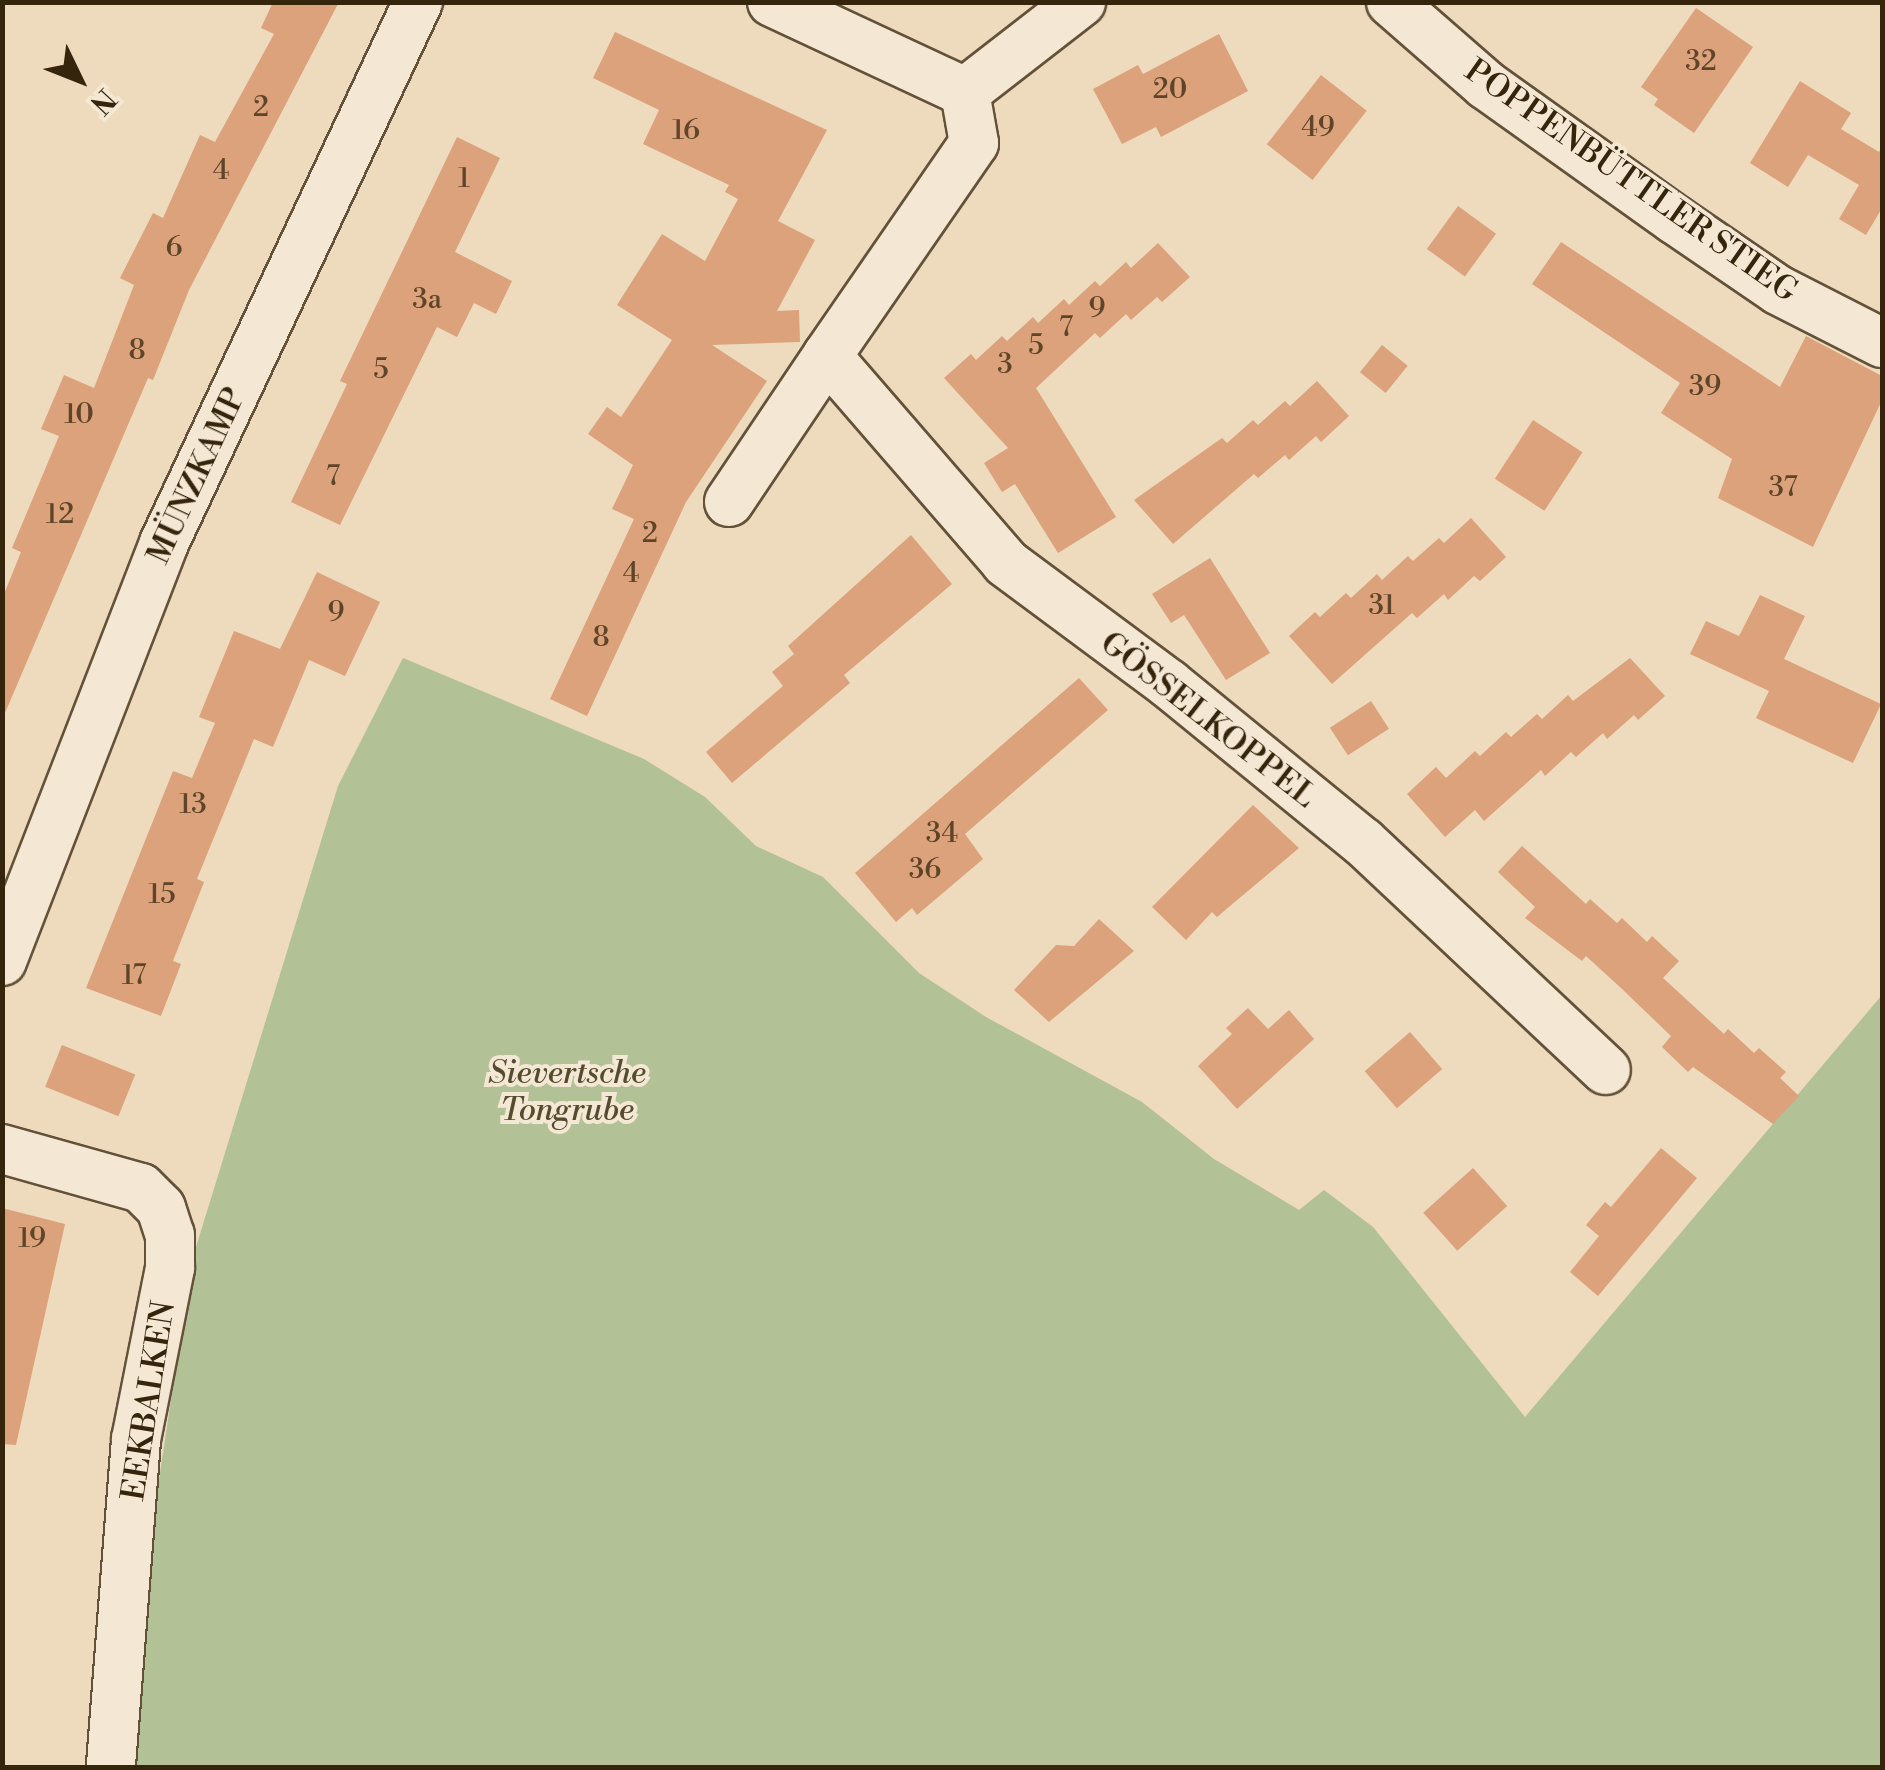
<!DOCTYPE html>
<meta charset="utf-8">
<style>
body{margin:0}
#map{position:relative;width:1885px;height:1770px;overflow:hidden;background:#eedabd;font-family:"Libre Bodoni",serif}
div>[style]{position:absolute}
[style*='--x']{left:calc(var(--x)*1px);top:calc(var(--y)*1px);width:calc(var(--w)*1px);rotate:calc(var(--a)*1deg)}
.green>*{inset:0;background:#b2c196}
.building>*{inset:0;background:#dba27b;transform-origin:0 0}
.roads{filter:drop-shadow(2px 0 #635239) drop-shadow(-2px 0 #635239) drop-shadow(0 2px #635239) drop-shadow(0 -2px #635239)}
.minor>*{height:48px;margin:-24px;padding:0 24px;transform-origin:24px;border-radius:24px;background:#f4e7d4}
span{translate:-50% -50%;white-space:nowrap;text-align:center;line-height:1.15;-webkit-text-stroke:8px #f4e7d4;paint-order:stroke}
.number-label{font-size:28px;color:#5e4428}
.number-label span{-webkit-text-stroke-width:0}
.street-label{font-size:32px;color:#35250d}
.park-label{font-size:32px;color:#544c2f;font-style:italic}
.frame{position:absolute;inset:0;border:5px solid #35250d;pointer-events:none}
.north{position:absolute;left:30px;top:30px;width:100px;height:100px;-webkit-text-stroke:8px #f4e7d4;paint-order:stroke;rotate:133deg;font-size:28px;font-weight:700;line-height:40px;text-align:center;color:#35250d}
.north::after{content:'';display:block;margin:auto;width:35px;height:45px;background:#35250d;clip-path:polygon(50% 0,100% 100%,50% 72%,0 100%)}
</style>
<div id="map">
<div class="green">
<i style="clip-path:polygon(403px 658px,644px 759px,705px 797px,756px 846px,823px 877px,919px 973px,986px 1017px,1142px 1102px,1214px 1159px,1299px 1210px,1324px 1190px,1373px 1227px,1525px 1417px,1882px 995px,1882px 1767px,124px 1768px,137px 1626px,192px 1260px,338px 786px)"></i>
</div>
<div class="building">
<i style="clip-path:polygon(273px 2px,339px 2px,189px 290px,153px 380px,148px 378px,2px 720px,2px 599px,21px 552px,12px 548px,59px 436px,41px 429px,64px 375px,94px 388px,134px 285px,120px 278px,153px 213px,163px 218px,200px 135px,215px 142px,274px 34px,261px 28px)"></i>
<i style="clip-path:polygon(1696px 8px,1753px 47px,1694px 133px,1654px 105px,1658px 99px,1641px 87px)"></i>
<i style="clip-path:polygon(615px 32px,827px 130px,778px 221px,815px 240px,777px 311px,799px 310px,800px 342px,712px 345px,767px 381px,686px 502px,587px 716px,550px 699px,634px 519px,612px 509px,633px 465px,588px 434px,607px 407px,621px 417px,672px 340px,617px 305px,662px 234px,705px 261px,738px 199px,725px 192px,729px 185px,643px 144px,659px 110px,593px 78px)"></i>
<i style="clip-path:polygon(1219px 34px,1248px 91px,1161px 137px,1156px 127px,1122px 144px,1093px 89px,1138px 65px,1143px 74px)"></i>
<i style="left:1321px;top:75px;width:58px;height:88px;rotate:38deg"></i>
<i style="clip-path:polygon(1800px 81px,1851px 113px,1841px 129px,1879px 152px,1882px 146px,1882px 208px,1866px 235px,1839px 219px,1859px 185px,1808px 155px,1788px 187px,1750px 163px)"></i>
<i style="clip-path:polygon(457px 137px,500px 158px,455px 252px,512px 281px,496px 314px,474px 303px,457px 337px,437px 327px,340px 525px,291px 502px,347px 384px,340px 381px)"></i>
<i style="left:1458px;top:206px;width:47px;height:53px;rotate:36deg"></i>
<i style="clip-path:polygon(1561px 242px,1780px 387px,1806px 336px,1882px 376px,1882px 400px,1813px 547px,1718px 498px,1732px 459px,1661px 413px,1680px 383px,1532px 284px)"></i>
<i style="clip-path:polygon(1158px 243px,1190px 277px,1162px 302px,1157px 297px,1131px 320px,1126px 314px,1100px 338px,1095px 333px,1036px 388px,1116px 517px,1058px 553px,1015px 484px,1002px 492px,984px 463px,1008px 448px,944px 378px,971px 354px,976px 360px,1002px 336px,1007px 341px,1033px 317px,1038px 323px,1064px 299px,1069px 305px,1095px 281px,1100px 286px,1126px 262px,1131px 268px)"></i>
<i style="left:1382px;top:345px;width:33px;height:35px;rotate:39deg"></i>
<i style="clip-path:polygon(1317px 381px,1349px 416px,1321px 442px,1316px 436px,1289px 460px,1285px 455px,1258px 478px,1254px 474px,1173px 544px,1134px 500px,1222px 438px,1227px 443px,1253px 420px,1258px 425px,1285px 401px,1290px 406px)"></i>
<i style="left:1533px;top:420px;width:59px;height:70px;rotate:33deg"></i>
<i style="clip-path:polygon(1471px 518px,1506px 557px,1480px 581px,1474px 576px,1448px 600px,1444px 594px,1417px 618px,1412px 613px,1332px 684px,1289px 636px,1315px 612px,1320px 617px,1346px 593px,1351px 598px,1377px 574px,1382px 580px,1408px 556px,1413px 561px,1439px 538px,1444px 543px)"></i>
<i style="clip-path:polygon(911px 535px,952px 584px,844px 675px,850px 683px,732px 783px,706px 752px,783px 686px,772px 672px,794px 654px,788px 646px)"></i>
<i style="clip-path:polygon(1210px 558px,1270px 653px,1226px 680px,1184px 615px,1171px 623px,1152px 594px)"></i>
<i style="clip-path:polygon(317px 572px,380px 602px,345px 676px,309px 660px,273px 747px,254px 739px,197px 879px,204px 882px,173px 961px,181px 964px,161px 1016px,86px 988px,173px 771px,192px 778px,215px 723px,199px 717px,234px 631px,280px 649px)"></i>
<i style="clip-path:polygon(1760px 595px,1805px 616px,1784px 659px,1881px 704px,1853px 763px,1756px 718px,1769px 691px,1690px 654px,1706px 621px,1739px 636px)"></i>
<i style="clip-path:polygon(1630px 658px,1665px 696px,1638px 720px,1634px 715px,1607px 739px,1603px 733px,1576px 757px,1571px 752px,1545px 776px,1541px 770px,1484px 821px,1475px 810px,1445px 837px,1407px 794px,1436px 767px,1446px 778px,1475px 751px,1480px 756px,1506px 732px,1511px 737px,1537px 714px,1542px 719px,1568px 695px,1573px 701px)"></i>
<i style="clip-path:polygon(1079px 678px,1108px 710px,965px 834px,983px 859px,917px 915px,912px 908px,896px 922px,855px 873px)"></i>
<i style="left:1371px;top:701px;width:33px;height:49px;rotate:57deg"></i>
<i style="clip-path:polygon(1253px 805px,1299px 848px,1217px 917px,1212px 912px,1186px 940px,1152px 907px)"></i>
<i style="clip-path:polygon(1522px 846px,1586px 904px,1590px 899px,1617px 923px,1622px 918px,1647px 942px,1652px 936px,1679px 961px,1663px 978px,1724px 1034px,1728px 1029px,1754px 1053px,1759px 1048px,1786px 1072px,1780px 1078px,1799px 1096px,1773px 1124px,1693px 1067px,1688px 1072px,1662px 1047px,1671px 1036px,1622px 989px,1586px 956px,1582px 961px,1525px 918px,1535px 907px,1498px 872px)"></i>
<i style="clip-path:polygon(1099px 919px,1134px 951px,1049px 1022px,1014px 990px,1056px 945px,1074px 946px)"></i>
<i style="clip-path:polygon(1248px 1008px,1268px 1029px,1289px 1010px,1314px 1039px,1237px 1109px,1198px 1066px,1232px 1034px,1226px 1028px)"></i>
<i style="left:1410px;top:1032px;width:49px;height:60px;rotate:49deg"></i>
<i style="left:62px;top:1045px;width:79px;height:45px;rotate:22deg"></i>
<i style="clip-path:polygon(1661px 1148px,1697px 1178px,1598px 1296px,1570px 1272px,1599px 1236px,1586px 1225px,1605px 1202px,1611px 1207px)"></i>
<i style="left:1473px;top:1168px;width:51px;height:67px;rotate:48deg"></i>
<i style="clip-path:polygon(2px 1208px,65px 1224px,16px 1445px,2px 1444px)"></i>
</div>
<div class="roads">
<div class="minor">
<i style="--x:772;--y:2;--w:213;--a:25"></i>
<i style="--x:1391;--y:2;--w:126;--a:41.1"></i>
<i style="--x:1486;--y:85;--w:231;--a:35.5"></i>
<i style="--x:1674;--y:219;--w:126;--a:34.3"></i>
<i style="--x:1778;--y:290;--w:117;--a:27"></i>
<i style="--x:965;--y:92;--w:52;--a:80"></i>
<i style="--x:974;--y:143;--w:259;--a:124.6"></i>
<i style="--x:827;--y:356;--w:274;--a:49.1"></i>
<i style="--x:1006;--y:563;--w:203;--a:36.6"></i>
<i style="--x:1169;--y:684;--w:250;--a:39.2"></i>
<i style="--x:1363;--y:842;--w:333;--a:43.2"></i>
<i style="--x:965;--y:92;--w:147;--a:-37.8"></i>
<i style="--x:729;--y:502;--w:176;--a:-56.1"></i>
<i style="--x:2;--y:961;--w:448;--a:-68.8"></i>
<i style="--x:164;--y:543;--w:598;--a:-64.85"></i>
<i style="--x:2;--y:1149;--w:144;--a:15.7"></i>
<i style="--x:141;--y:1188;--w:28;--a:45"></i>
<i style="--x:161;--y:1208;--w:28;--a:72"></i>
<i style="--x:170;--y:1235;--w:33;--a:90"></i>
<i style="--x:170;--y:1268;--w:175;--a:101.2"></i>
<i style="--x:136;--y:1440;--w:329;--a:94.4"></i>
</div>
</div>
<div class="number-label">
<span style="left:1701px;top:62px">32</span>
<span style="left:1170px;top:90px">20</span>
<span style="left:261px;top:108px">2</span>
<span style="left:1318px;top:128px">49</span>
<span style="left:686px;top:131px">16</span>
<span style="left:221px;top:171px">4</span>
<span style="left:464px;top:179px">1</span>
<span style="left:174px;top:248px">6</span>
<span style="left:427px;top:300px">3a</span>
<span style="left:1097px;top:309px">9</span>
<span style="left:1066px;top:328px">7</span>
<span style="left:1036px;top:346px">5</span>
<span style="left:137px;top:351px">8</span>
<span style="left:1005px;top:365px">3</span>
<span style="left:381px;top:370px">5</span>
<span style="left:1705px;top:387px">39</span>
<span style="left:79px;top:415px">10</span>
<span style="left:333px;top:477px">7</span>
<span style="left:1783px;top:488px">37</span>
<span style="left:60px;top:515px">12</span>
<span style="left:650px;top:534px">2</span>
<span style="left:631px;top:574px">4</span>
<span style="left:1382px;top:606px">31</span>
<span style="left:336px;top:613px">9</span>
<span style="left:601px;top:638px">8</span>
<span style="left:193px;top:805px">13</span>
<span style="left:942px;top:834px">34</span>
<span style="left:925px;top:870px">36</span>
<span style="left:162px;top:895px">15</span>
<span style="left:134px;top:976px">17</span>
<span style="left:32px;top:1239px">19</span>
</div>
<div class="street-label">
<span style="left:1631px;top:181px;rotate:35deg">POPPENBÜTTLER STIEG</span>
<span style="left:197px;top:476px;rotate:-65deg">MÜNZKAMP</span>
<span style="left:1208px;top:720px;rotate:38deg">GÖSSELKOPPEL</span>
<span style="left:149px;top:1401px;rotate:-81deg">EEKBALKEN</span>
</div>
<div class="park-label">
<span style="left:567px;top:1092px">Sievertsche<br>Tongrube</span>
</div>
<div class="frame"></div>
<div class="north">N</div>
</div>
